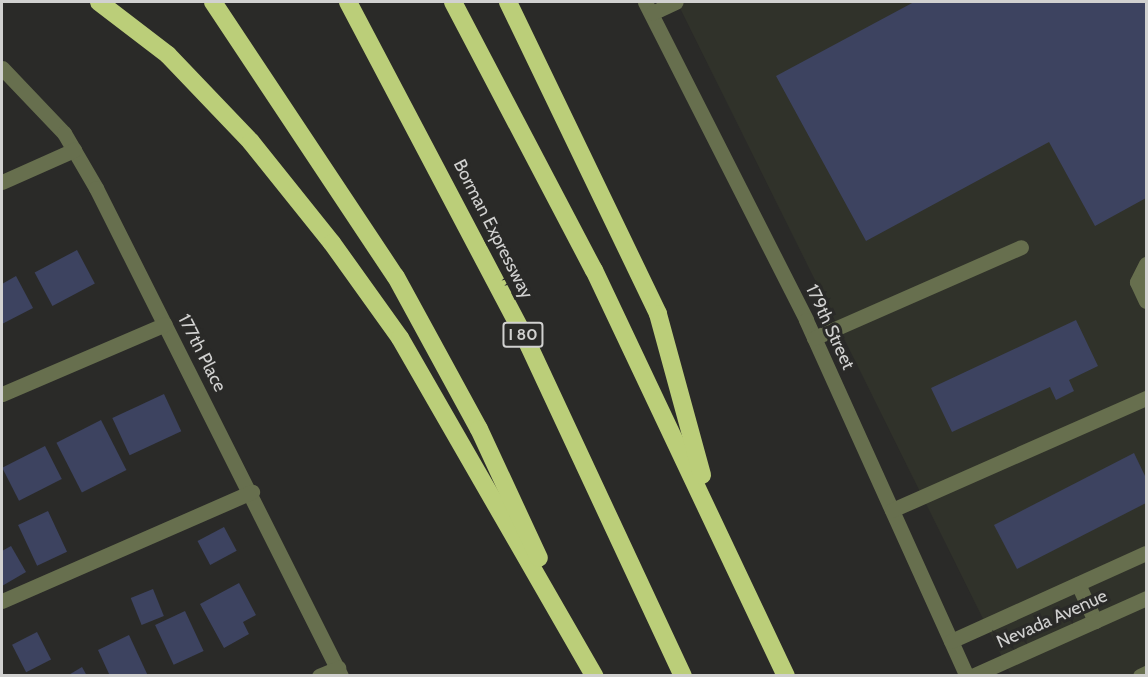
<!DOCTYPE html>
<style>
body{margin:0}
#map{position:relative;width:1148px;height:677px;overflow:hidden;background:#2a2a28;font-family:Cabin,sans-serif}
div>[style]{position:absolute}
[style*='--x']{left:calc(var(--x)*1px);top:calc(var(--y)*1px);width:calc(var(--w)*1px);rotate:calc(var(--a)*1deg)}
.built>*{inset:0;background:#30322a}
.building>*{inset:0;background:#3d4360;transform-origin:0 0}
.minor>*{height:15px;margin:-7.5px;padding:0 7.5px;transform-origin:7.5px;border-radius:7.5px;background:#676f4e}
.highway>*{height:18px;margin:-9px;padding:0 9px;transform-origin:9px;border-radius:9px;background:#bbce79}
span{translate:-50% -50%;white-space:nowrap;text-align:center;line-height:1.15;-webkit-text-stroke:6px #2a2a28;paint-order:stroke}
.shield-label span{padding:2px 4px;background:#2a2a28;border:2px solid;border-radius:4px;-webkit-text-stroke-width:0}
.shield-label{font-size:16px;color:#d1d1d0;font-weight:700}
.street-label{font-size:18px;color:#d1d1d0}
.frame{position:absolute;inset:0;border:3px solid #d1d1d0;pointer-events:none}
</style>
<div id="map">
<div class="built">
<i style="clip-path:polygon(677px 2px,1146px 2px,1146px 675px,1011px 675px)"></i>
</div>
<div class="building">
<i style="clip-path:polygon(914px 2px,1146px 2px,1146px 198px,1095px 226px,1049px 142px,866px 241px,776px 76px)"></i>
<i style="left:77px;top:250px;width:38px;height:48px;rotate:62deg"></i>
<i style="clip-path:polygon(16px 276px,33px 308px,2px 324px,2px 284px)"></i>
<i style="clip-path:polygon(1076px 320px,1098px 366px,1069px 380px,1074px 391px,1056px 400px,1050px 387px,952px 432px,931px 388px)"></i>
<i style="left:164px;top:394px;width:41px;height:57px;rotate:65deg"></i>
<i style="left:101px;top:420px;width:56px;height:50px;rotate:63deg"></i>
<i style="left:45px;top:446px;width:37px;height:48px;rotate:63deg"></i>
<i style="clip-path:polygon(1134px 453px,1146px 478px,1146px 503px,1017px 569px,994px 525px)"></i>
<i style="left:48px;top:511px;width:45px;height:33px;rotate:65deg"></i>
<i style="left:224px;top:527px;width:27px;height:30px;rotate:62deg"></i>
<i style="clip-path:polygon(11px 546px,26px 572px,2px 586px,2px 551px)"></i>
<i style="clip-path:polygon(239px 583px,256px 615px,243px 622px,249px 634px,224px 648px,200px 604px)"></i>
<i style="left:153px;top:589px;width:29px;height:24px;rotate:68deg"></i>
<i style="left:185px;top:611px;width:44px;height:33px;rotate:65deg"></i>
<i style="left:37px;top:632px;width:31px;height:28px;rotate:63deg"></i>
<i style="clip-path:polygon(129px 635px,148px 676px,110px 676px,98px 650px)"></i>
<i style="clip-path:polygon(82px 667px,87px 676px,67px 676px)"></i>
</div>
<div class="minor">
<i style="--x:645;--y:2;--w:356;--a:63.1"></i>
<i style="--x:806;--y:320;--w:391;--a:65.7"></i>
<i style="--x:652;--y:13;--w:26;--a:-25"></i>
<i style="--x:2;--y:68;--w:90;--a:46.4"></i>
<i style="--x:64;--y:133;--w:64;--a:59.8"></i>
<i style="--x:96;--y:188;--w:546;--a:63.34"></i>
<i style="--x:2;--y:182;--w:79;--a:-24"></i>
<i style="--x:1146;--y:264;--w:20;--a:117"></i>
<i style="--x:1137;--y:282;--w:21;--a:65"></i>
<i style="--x:814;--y:338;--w:226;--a:-23.7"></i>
<i style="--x:2;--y:394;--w:177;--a:-23.2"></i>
<i style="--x:892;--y:510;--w:278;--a:-23.8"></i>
<i style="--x:1078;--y:584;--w:41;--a:65.3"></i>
<i style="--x:2;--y:601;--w:273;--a:-23.6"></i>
<i style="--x:951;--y:641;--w:214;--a:-24.3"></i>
<i style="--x:319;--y:676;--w:21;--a:-23"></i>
<i style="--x:972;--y:676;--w:191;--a:-24.1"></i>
<i style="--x:1140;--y:676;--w:7;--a:-27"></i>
</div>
<div class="highway">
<i style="--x:99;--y:2;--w:87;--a:37.5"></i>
<i style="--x:168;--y:55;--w:120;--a:46.3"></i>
<i style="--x:251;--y:142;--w:129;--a:51.3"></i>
<i style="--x:332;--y:243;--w:117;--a:54.4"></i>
<i style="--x:400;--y:338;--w:390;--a:60.1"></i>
<i style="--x:213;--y:2;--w:330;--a:56.4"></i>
<i style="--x:396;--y:277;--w:173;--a:61.4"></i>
<i style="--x:479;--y:429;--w:142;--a:65.1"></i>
<i style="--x:348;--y:2;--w:389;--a:62.2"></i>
<i style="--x:529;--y:346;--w:364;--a:65"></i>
<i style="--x:453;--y:2;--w:303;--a:62.3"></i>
<i style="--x:594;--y:270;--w:449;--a:64.7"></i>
<i style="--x:508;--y:2;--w:346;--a:64.3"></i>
<i style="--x:658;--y:314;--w:167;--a:74.7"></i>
</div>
<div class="shield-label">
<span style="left:523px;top:335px">I 80</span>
</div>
<div class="street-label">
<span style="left:493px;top:229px;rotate:63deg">Borman Expressway</span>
<span style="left:830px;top:327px;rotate:65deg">179th Street</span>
<span style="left:202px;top:353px;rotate:63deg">177th Place</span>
<span style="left:1052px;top:619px;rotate:-24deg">Nevada Avenue</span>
</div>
<div class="frame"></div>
</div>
